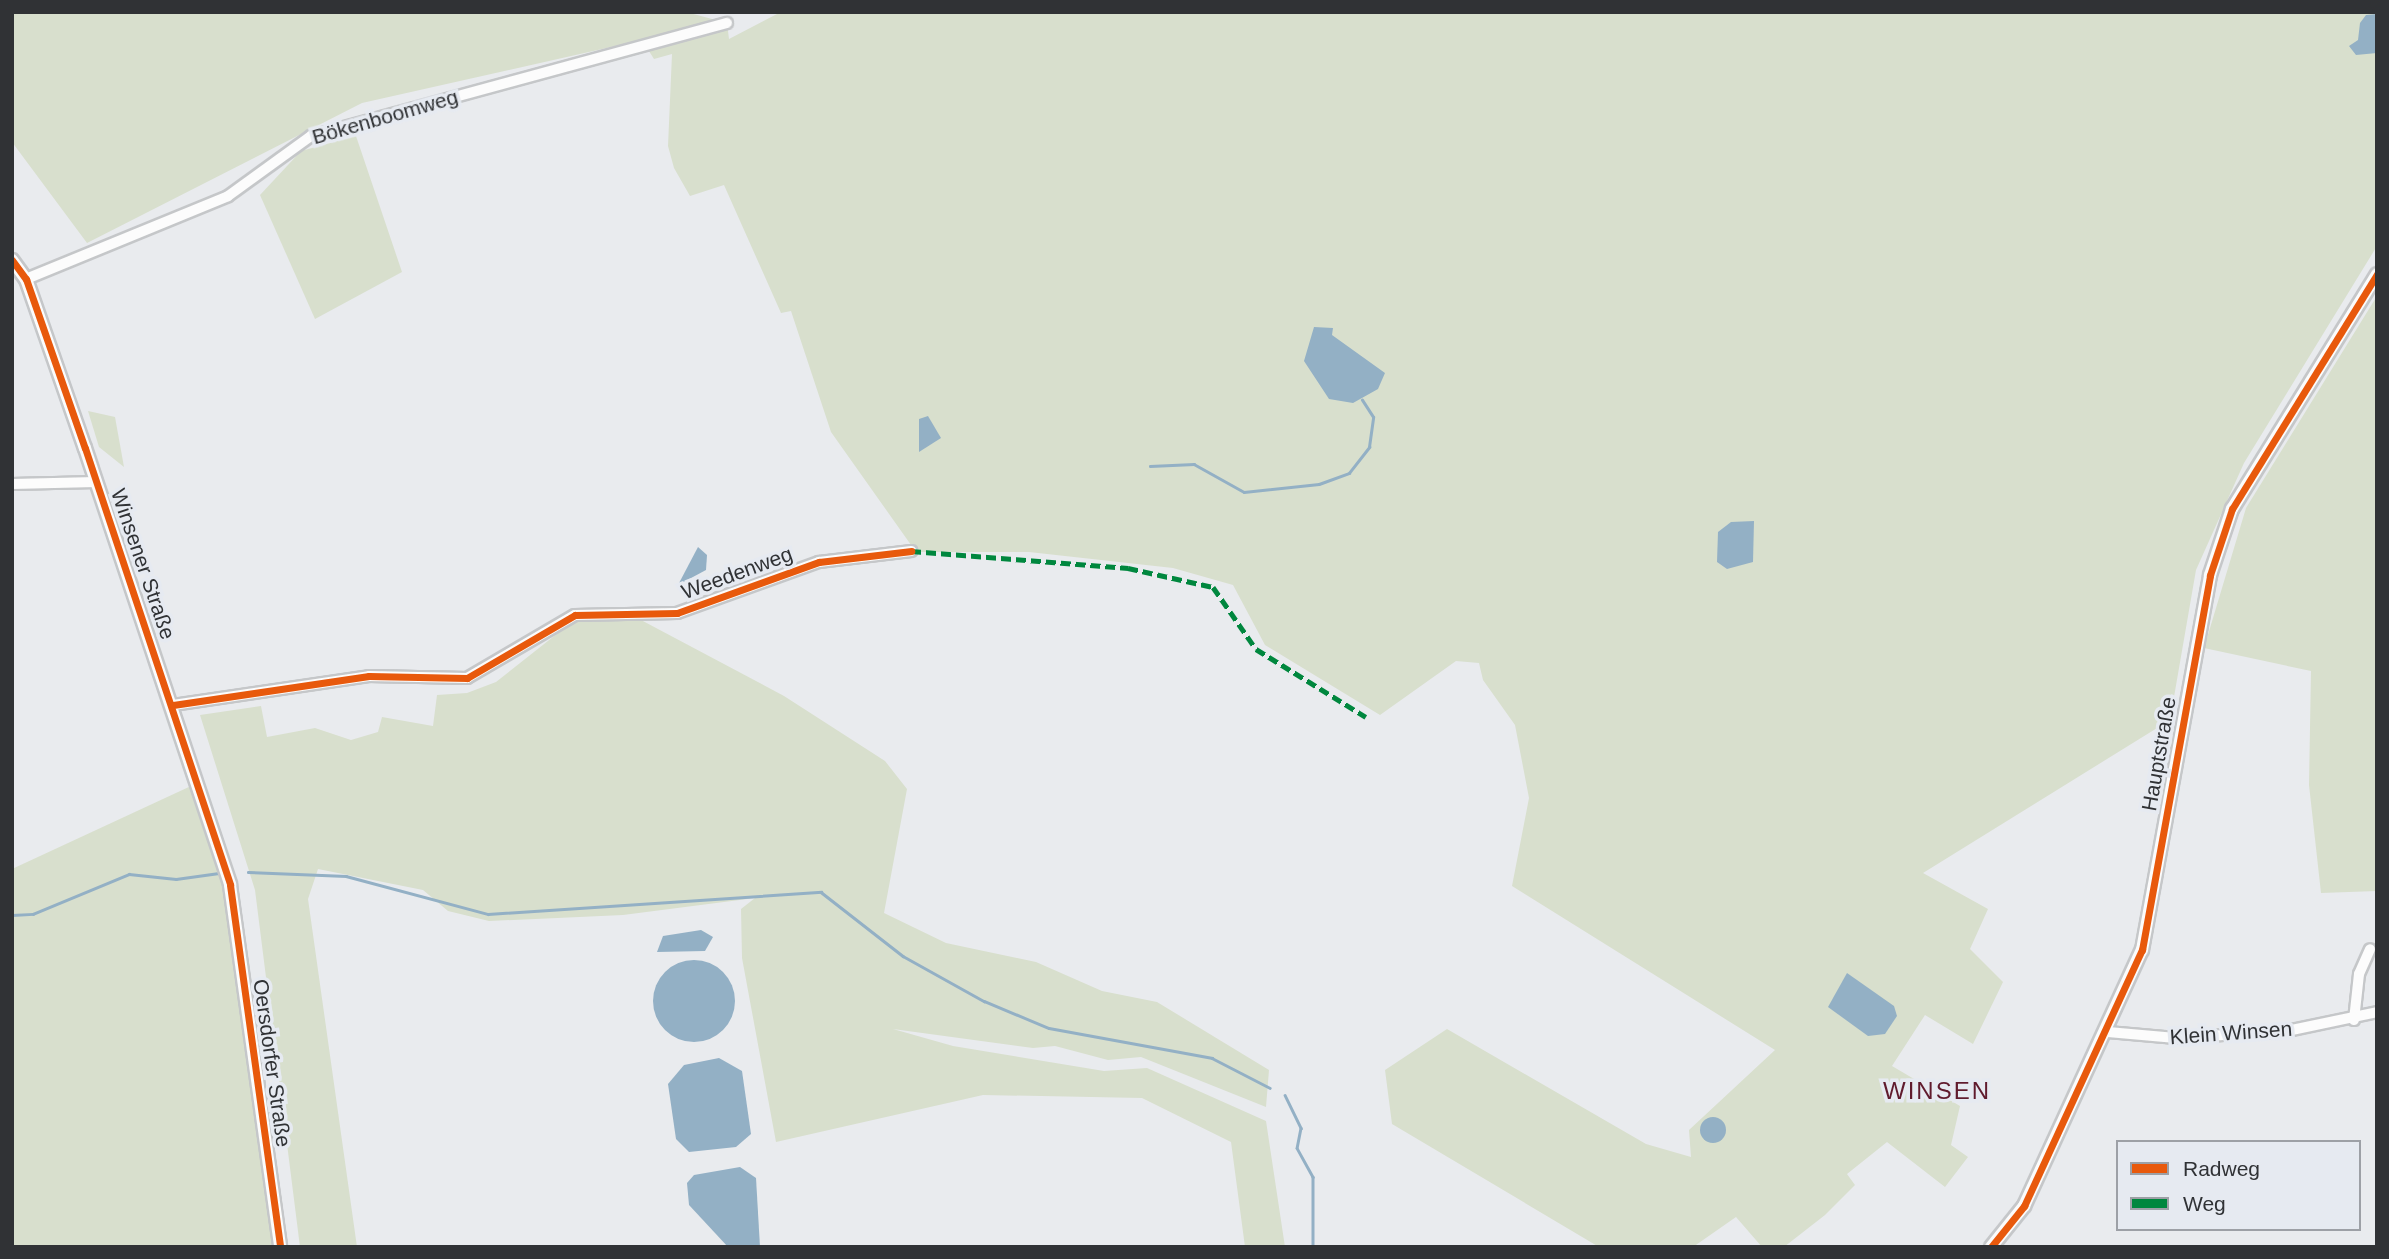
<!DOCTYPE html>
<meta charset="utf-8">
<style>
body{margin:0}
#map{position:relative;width:2389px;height:1259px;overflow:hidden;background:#e9ebee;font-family:Arial,sans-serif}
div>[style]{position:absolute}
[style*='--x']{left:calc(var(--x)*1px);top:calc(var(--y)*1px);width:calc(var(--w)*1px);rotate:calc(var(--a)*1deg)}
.green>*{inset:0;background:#d8dfcd}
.water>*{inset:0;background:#93b0c5}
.round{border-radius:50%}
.stream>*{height:2.5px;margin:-1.25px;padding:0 1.25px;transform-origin:1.25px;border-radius:1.25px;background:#93b0c5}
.roads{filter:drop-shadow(2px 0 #c5c7c9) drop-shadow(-2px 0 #c5c7c9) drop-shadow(0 2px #c5c7c9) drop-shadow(0 -2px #c5c7c9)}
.minor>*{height:10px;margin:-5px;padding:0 5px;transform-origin:5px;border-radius:5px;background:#fcfcfc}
.tertiary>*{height:12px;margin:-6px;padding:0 6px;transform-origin:6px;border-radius:6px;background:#fcfcfc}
.quiet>*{height:5px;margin-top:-2.5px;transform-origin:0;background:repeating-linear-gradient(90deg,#00873e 0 10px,transparent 0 15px)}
.cycleway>*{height:7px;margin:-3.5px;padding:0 3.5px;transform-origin:3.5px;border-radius:3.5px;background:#e8590c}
span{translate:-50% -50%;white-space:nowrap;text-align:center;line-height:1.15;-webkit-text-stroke:7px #e6eaf1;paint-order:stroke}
.street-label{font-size:21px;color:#303235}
.quarter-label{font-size:24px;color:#601b2d;letter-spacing:2px}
.frame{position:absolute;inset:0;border:14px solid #303235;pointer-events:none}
.legend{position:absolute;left:2116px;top:1140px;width:245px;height:91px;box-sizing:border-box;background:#e6eaf1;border:2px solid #9da0a6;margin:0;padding:9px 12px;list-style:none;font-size:21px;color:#303235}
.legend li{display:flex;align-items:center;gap:14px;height:35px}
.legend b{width:35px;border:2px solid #9da0a6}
</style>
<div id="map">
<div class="green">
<i style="clip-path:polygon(686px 12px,727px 23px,729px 39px,777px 14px,798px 12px,2377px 12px,2377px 246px,2244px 463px,2196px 570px,2170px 720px,1923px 873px,1988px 909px,1970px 949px,2003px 982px,1973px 1044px,1925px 1015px,1892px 1066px,1960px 1106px,1951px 1145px,1968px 1157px,1945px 1187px,1887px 1142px,1847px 1174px,1855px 1185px,1825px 1215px,1784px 1247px,1762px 1247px,1736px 1217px,1693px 1247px,1599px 1247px,1392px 1124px,1385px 1070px,1447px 1029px,1646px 1144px,1691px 1157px,1689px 1130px,1775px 1050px,1512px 886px,1529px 798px,1515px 725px,1483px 680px,1479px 663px,1456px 661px,1380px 715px,1265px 645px,1233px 585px,1173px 568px,1029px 552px,916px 552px,831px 432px,791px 311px,781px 313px,724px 185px,690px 196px,674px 168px,668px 146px,672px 54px,654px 59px,642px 40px,362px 103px,87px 243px,12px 142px,12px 14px,19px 12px)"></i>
<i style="clip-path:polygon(356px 136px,402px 272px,315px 319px,260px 195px,301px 151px)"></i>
<i style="clip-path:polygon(2377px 296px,2377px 891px,2321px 893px,2309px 785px,2311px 671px,2204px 648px,2246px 508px)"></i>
<i style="clip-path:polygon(88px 411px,115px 417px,124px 467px,99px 447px)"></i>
<i style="clip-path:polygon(577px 618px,641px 620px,784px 696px,885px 761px,907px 789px,884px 913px,946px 943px,1036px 962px,1102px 991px,1157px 1002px,1269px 1070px,1266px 1107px,1141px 1057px,1108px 1060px,1055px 1046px,1033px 1048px,893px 1029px,953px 1046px,1104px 1071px,1147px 1068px,1266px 1121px,1285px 1247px,1245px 1247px,1231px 1142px,1142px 1098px,983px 1095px,776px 1142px,742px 958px,741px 909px,755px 898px,623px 915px,489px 921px,448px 911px,423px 890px,318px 869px,308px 899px,357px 1247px,300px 1247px,255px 890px,200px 715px,261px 706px,267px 737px,315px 728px,351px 740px,378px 732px,382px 717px,433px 726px,437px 695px,467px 693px,496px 682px)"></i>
<i style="clip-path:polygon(191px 786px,224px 886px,274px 1247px,12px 1247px,12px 869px)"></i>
</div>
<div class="water">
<i style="clip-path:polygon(2377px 14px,2377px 53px,2356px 55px,2349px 46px,2358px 40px,2360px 23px,2366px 15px)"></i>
<i style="clip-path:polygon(1314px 327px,1333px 328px,1332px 335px,1385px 373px,1378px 389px,1353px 403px,1329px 399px,1304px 361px)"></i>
<i style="clip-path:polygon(928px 416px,941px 438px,919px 452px,919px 419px)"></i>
<i style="clip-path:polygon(1754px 521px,1753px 562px,1727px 569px,1717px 562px,1718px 532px,1731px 522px)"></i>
<i style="clip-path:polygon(698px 547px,707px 555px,706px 570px,678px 585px)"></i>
<i style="clip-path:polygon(701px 930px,713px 937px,705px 951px,657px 952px,663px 936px)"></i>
<i class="round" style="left:653px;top:960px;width:82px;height:82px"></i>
<i style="clip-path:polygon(1847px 973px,1894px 1006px,1897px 1016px,1885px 1034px,1868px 1036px,1828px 1007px)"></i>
<i style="clip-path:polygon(719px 1058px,742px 1071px,751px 1134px,736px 1147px,689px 1152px,676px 1139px,668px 1084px,684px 1065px)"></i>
<i class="round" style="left:1700px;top:1117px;width:26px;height:26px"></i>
<i style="clip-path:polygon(740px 1167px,756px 1178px,760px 1247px,728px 1247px,689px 1205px,687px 1183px,694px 1175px)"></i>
</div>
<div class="stream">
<i style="--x:1150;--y:466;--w:44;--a:-2.6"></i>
<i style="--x:1194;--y:464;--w:57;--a:29.2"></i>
<i style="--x:1244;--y:492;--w:75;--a:-6.1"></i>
<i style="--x:1319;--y:484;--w:32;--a:-20"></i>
<i style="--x:1349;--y:473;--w:33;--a:-52"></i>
<i style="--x:1369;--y:447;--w:30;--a:-82"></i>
<i style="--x:1373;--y:417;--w:20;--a:-123"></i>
<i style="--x:248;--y:872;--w:98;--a:2.3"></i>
<i style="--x:346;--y:876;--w:147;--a:15"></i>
<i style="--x:488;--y:914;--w:334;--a:-3.8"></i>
<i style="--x:821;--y:892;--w:104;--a:38"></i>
<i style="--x:903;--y:956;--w:93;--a:29.1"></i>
<i style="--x:984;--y:1001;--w:70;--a:22.6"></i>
<i style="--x:1049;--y:1028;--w:166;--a:10.4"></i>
<i style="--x:1212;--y:1058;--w:65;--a:27.3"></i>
<i style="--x:12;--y:915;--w:21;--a:-3"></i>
<i style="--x:33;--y:914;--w:104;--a:-22.6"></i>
<i style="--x:129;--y:874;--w:47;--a:6.1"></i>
<i style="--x:176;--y:879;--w:43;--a:-7.9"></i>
<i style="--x:1285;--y:1095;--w:37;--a:64"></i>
<i style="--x:1301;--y:1128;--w:20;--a:101"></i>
<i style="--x:1297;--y:1148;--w:33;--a:61"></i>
<i style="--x:1313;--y:1177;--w:70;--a:90"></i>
</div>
<div class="roads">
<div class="minor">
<i style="--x:26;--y:279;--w:218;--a:-22.3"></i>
<i style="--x:228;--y:196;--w:102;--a:-35.9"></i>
<i style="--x:311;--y:136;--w:431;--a:-15.2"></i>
<i style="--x:12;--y:484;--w:84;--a:-1.4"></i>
<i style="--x:173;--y:705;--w:198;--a:-8.4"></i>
<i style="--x:369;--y:676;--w:98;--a:1.2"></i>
<i style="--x:467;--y:678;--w:125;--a:-30.3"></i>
<i style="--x:575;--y:615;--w:102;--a:-1.1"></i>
<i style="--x:677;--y:613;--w:151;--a:-19.8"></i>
<i style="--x:819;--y:562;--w:93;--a:-6.8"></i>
<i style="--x:2354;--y:1020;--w:46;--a:-83.8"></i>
<i style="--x:2359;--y:974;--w:27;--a:-66"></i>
<i style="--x:2108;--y:1032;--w:68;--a:5"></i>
<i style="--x:2176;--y:1038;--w:111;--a:-3.6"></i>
<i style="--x:2287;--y:1031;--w:92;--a:-11.9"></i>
</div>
<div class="tertiary">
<i style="--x:12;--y:260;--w:24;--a:54"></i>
<i style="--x:26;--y:279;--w:179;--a:70.8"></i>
<i style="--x:85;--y:448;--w:460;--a:71.6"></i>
<i style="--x:230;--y:885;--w:365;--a:82.1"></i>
<i style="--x:1991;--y:1247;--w:53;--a:-51.2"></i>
<i style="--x:2024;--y:1206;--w:282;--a:-65.3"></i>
<i style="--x:2142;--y:950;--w:381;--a:-79.7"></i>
<i style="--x:2210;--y:575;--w:70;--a:-71.6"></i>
<i style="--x:2232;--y:509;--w:276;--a:-58.3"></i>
</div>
</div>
<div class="quiet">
<i style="--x:911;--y:551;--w:218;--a:4.5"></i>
<i style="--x:1128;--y:568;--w:87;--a:12.6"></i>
<i style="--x:1213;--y:587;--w:75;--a:55.3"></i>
<i style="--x:1256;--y:649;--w:129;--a:31.7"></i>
</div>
<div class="cycleway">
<i style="--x:12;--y:260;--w:24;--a:54"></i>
<i style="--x:26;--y:279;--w:179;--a:70.8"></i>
<i style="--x:85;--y:448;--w:460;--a:71.6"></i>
<i style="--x:230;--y:885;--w:365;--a:82.1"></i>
<i style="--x:173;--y:705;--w:198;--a:-8.4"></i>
<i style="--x:369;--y:676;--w:98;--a:1.2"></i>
<i style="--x:467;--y:678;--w:125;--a:-30.3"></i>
<i style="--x:575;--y:615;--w:102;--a:-1.1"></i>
<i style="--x:677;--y:613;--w:151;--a:-19.8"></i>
<i style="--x:819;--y:562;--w:93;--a:-6.8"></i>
<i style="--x:1991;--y:1247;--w:53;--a:-51.2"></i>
<i style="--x:2024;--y:1206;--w:282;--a:-65.3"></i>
<i style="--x:2142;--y:950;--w:381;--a:-79.7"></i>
<i style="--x:2210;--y:575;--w:70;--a:-71.6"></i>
<i style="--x:2232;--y:509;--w:276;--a:-58.3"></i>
</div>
<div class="street-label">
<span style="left:385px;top:117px;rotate:-16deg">Bökenboomweg</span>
<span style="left:143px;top:564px;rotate:71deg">Winsener Straße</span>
<span style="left:737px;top:573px;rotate:-20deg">Weedenweg</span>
<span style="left:2159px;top:754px;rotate:-80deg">Hauptstraße</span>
<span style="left:2231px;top:1033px;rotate:-4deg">Klein Winsen</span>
<span style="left:272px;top:1063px;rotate:82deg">Oersdorfer Straße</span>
</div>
<div class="quarter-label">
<span style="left:1937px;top:1091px">WINSEN</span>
</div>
<div class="frame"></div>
<ul class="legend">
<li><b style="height:9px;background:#e8590c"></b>Radweg</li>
<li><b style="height:9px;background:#00873e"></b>Weg</li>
</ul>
</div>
